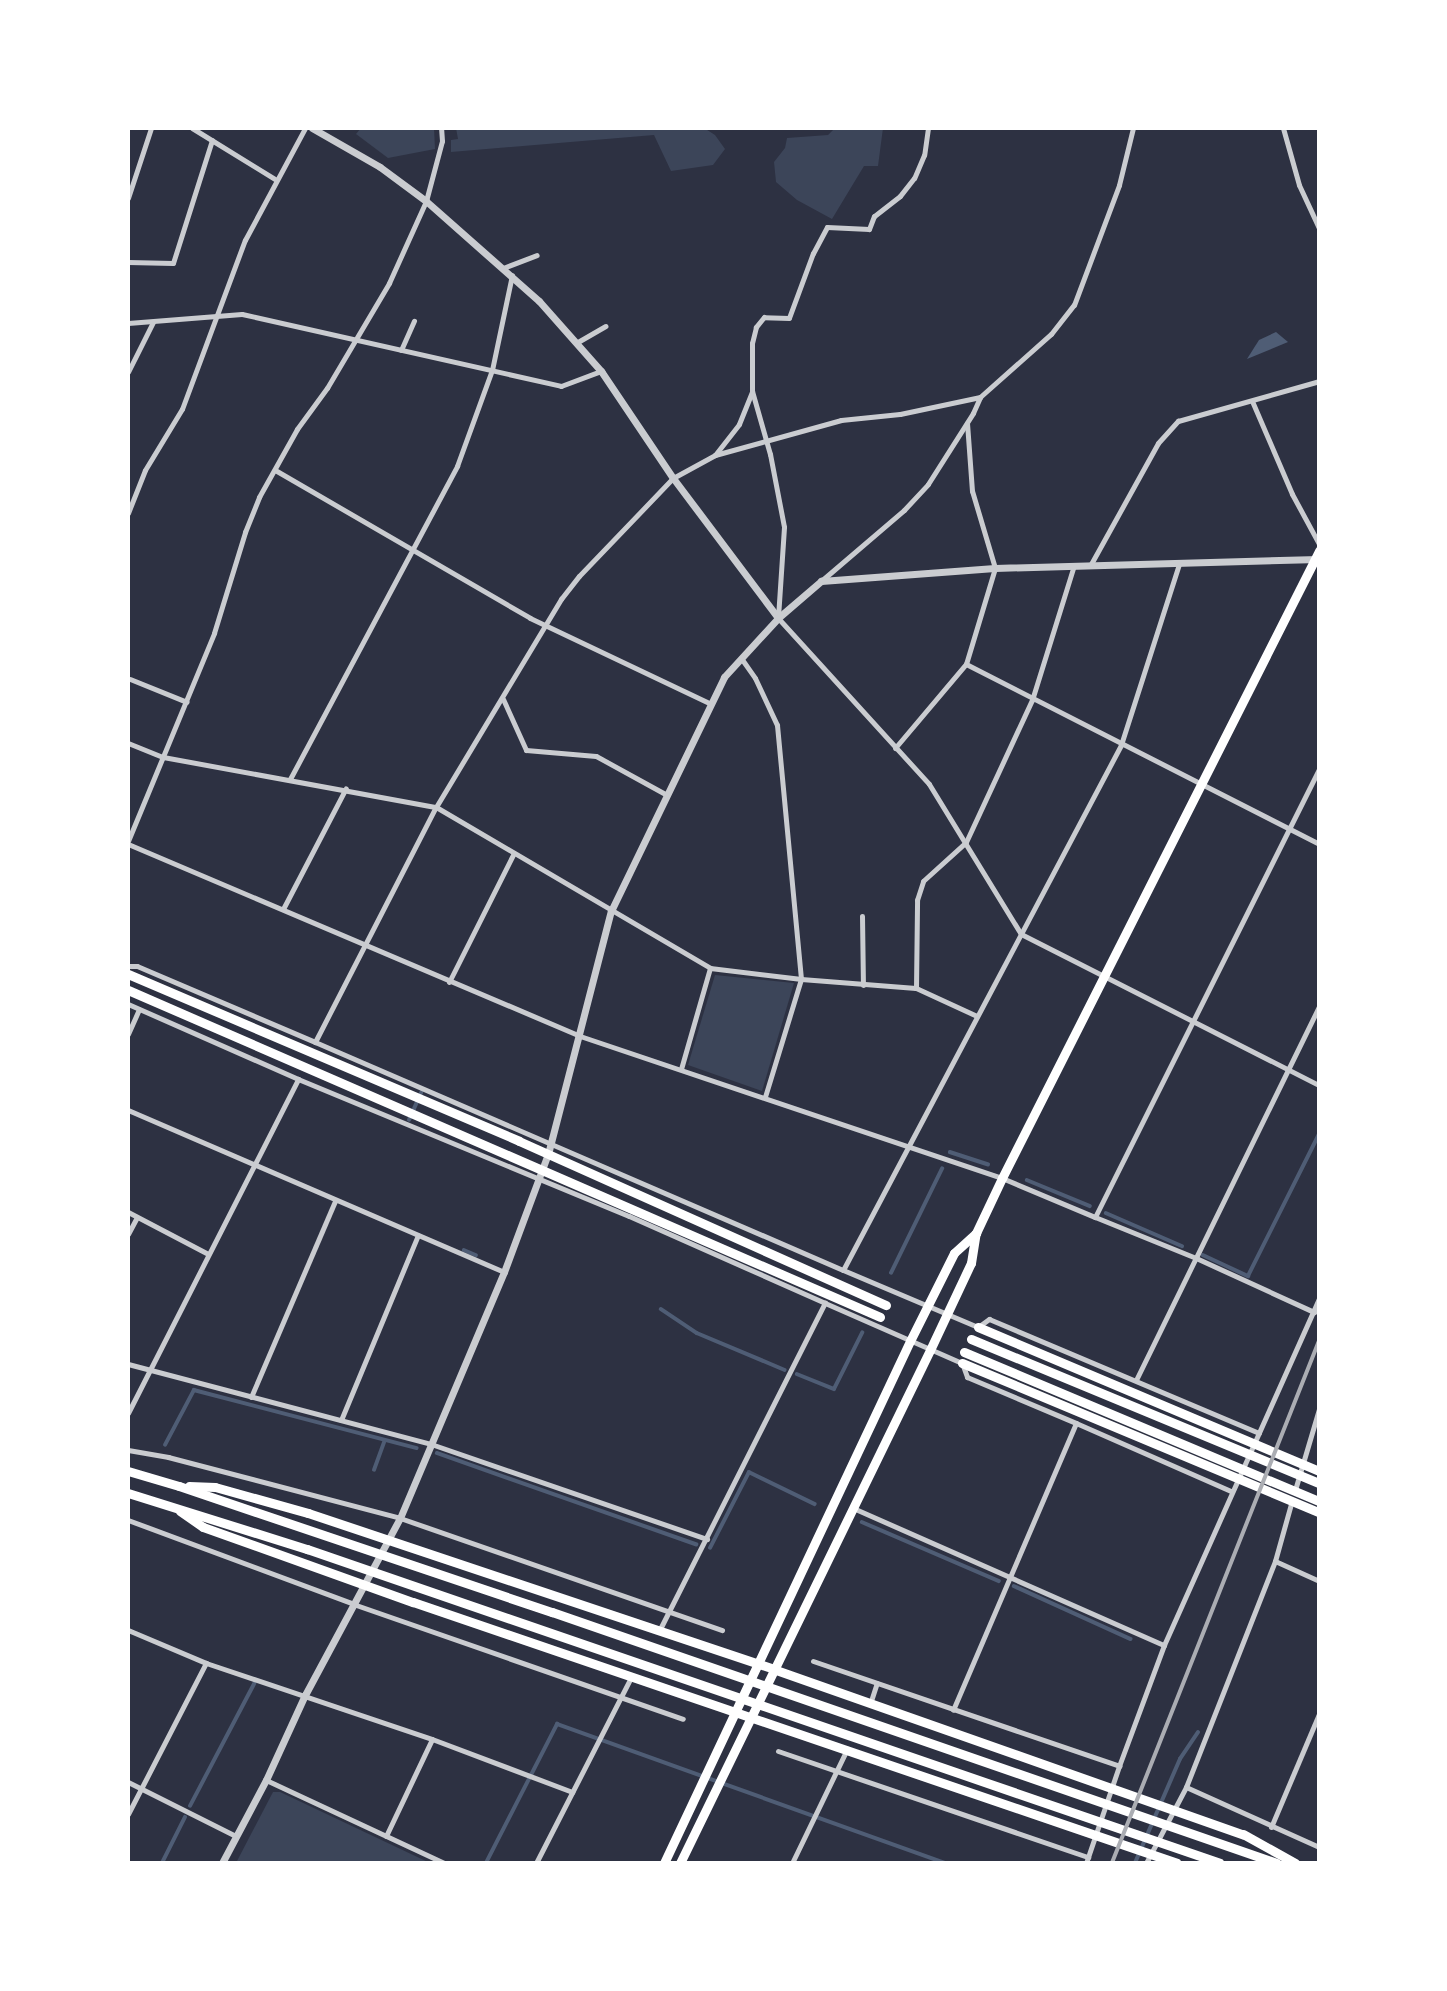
<!DOCTYPE html>
<style>
body{margin:0}
#map{position:relative;width:1447px;height:1991px;overflow:hidden;background:#2d3142;font-family:Signika,sans-serif}
div>[style]{position:absolute}
[style*='--x']{left:calc(var(--x)*1px);top:calc(var(--y)*1px);width:calc(var(--w)*1px);rotate:calc(var(--a)*1deg)}
.green>*{inset:0;background:#3c4559}
.water>*{inset:0;background:#4f5d75}
.stream>*{height:3.5px;margin:-1.75px;padding:0 1.75px;transform-origin:1.75px;border-radius:1.75px;background:#4f5d75}
.minor>*{height:5px;margin:-2.5px;padding:0 2.5px;transform-origin:2.5px;border-radius:2.5px;background:#caccd0}
.tertiary>*{height:7px;margin:-3.5px;padding:0 3.5px;transform-origin:3.5px;border-radius:3.5px;background:#caccd0}
.primary>*{height:9px;margin:-4.5px;padding:0 4.5px;transform-origin:4.5px;border-radius:4.5px;background:#fff}
.trunk>*{height:9px;margin:-4.5px;padding:0 4.5px;transform-origin:4.5px;border-radius:4.5px;background:#fff}
.rail>*{height:3.5px;margin:-1.75px;padding:0 1.75px;transform-origin:1.75px;border-radius:1.75px;background:#abadb3}
span{translate:-50% -50%;white-space:nowrap;text-align:center;line-height:1.15;-webkit-text-stroke:5px #fff;paint-order:stroke}
.frame{position:absolute;inset:0;border:130px solid #fff;pointer-events:none}
</style>
<div id="map">
<div class="green">
<i style="clip-path:polygon(361px 128px,434px 128px,435px 149px,388px 158px,356px 134px)"></i>
<i style="clip-path:polygon(456px 128px,704px 128px,715px 135px,725px 149px,713px 165px,671px 171px,654px 135px,451px 152px,451px 140px,458px 139px)"></i>
<i style="clip-path:polygon(835px 128px,883px 128px,878px 166px,864px 166px,832px 219px,797px 200px,776px 182px,774px 162px,785px 148px,787px 138px,828px 135px)"></i>
<i style="clip-path:polygon(715px 975px,794px 983px,762px 1091px,688px 1065px)"></i>
<i style="clip-path:polygon(273px 1792px,280px 1792px,430px 1863px,236px 1863px)"></i>
</div>
<div class="water">
<i style="clip-path:polygon(1276px 332px,1288px 342px,1247px 359px,1259px 340px)"></i>
</div>
<div class="stream">
<i style="--x:409;--y:1120;--w:30;--a:-66"></i>
<i style="--x:950;--y:1152;--w:40;--a:18"></i>
<i style="--x:1027;--y:1180;--w:68;--a:22.4"></i>
<i style="--x:1106;--y:1213;--w:83;--a:23.5"></i>
<i style="--x:464;--y:1250;--w:13;--a:23"></i>
<i style="--x:1203;--y:1255;--w:50;--a:25"></i>
<i style="--x:1248;--y:1276;--w:159;--a:-63.4"></i>
<i style="--x:891;--y:1273;--w:116;--a:-63.9"></i>
<i style="--x:661;--y:1309;--w:43;--a:33.7"></i>
<i style="--x:697;--y:1333;--w:95;--a:22.8"></i>
<i style="--x:797;--y:1374;--w:40;--a:22"></i>
<i style="--x:834;--y:1389;--w:63;--a:-63.4"></i>
<i style="--x:165;--y:1445;--w:62;--a:-62.2"></i>
<i style="--x:194;--y:1390;--w:230;--a:14.6"></i>
<i style="--x:437;--y:1453;--w:275;--a:19.4"></i>
<i style="--x:374;--y:1470;--w:29;--a:-70"></i>
<i style="--x:862;--y:1522;--w:149;--a:23.3"></i>
<i style="--x:710;--y:1548;--w:85;--a:-62.8"></i>
<i style="--x:749;--y:1472;--w:73;--a:25.9"></i>
<i style="--x:1014;--y:1586;--w:128;--a:24.4"></i>
<i style="--x:190;--y:1806;--w:138;--a:-62.3"></i>
<i style="--x:162;--y:1863;--w:51;--a:-63.4"></i>
<i style="--x:486;--y:1863;--w:156;--a:-62.9"></i>
<i style="--x:557;--y:1724;--w:413;--a:19.7"></i>
<i style="--x:1135;--y:1863;--w:113;--a:-66.6"></i>
<i style="--x:1180;--y:1759;--w:32;--a:-56"></i>
</div>
<div class="minor">
<i style="--x:192;--y:128;--w:97;--a:31.6"></i>
<i style="--x:928;--y:128;--w:27;--a:98"></i>
<i style="--x:924;--y:155;--w:25;--a:113"></i>
<i style="--x:914;--y:178;--w:23;--a:128"></i>
<i style="--x:900;--y:196;--w:33;--a:142"></i>
<i style="--x:874;--y:216;--w:14;--a:111"></i>
<i style="--x:869;--y:229;--w:42;--a:-177.3"></i>
<i style="--x:827;--y:227;--w:30;--a:118"></i>
<i style="--x:813;--y:253;--w:69;--a:110.3"></i>
<i style="--x:789;--y:318;--w:25;--a:-178"></i>
<i style="--x:764;--y:317;--w:13;--a:129"></i>
<i style="--x:756;--y:327;--w:16;--a:104"></i>
<i style="--x:752;--y:343;--w:48;--a:90"></i>
<i style="--x:752;--y:391;--w:66;--a:74.1"></i>
<i style="--x:770;--y:454;--w:74;--a:79.1"></i>
<i style="--x:784;--y:527;--w:91;--a:93.8"></i>
<i style="--x:778;--y:618;--w:224;--a:47.7"></i>
<i style="--x:929;--y:784;--w:176;--a:58.5"></i>
<i style="--x:1021;--y:934;--w:334;--a:26.9"></i>
<i style="--x:1283;--y:128;--w:59;--a:74.3"></i>
<i style="--x:1299;--y:185;--w:47;--a:65.1"></i>
<i style="--x:128;--y:198;--w:74;--a:-71.8"></i>
<i style="--x:128;--y:262;--w:45;--a:1.3"></i>
<i style="--x:173;--y:263;--w:129;--a:-72.4"></i>
<i style="--x:503;--y:268;--w:36;--a:-21"></i>
<i style="--x:128;--y:323;--w:114;--a:-4.5"></i>
<i style="--x:242;--y:314;--w:327;--a:12.7"></i>
<i style="--x:561;--y:386;--w:43;--a:-20.6"></i>
<i style="--x:576;--y:343;--w:34;--a:-30"></i>
<i style="--x:401;--y:350;--w:32;--a:-66"></i>
<i style="--x:128;--y:372;--w:56;--a:-63.4"></i>
<i style="--x:1252;--y:401;--w:101;--a:66.7"></i>
<i style="--x:1292;--y:494;--w:57;--a:61.6"></i>
<i style="--x:715;--y:455;--w:39;--a:-52"></i>
<i style="--x:739;--y:424;--w:35;--a:-68"></i>
<i style="--x:275;--y:470;--w:295;--a:30.1"></i>
<i style="--x:530;--y:618;--w:200;--a:25.4"></i>
<i style="--x:128;--y:513;--w:46;--a:-68.4"></i>
<i style="--x:145;--y:470;--w:71;--a:-58.8"></i>
<i style="--x:182;--y:409;--w:180;--a:-69.6"></i>
<i style="--x:245;--y:240;--w:127;--a:-61.8"></i>
<i style="--x:1091;--y:564;--w:138;--a:-61"></i>
<i style="--x:1158;--y:443;--w:30;--a:-48"></i>
<i style="--x:1178;--y:421;--w:147;--a:-15.8"></i>
<i style="--x:1179;--y:564;--w:190;--a:107.8"></i>
<i style="--x:1121;--y:745;--w:594;--a:117.9"></i>
<i style="--x:843;--y:1270;--w:147;--a:22.9"></i>
<i style="--x:978;--y:1327;--w:14;--a:-36"></i>
<i style="--x:989;--y:1319;--w:293;--a:22.9"></i>
<i style="--x:821;--y:581;--w:109;--a:-40.5"></i>
<i style="--x:904;--y:510;--w:35;--a:-47"></i>
<i style="--x:928;--y:484;--w:84;--a:-57.6"></i>
<i style="--x:973;--y:413;--w:17;--a:-66"></i>
<i style="--x:980;--y:397;--w:95;--a:-41.6"></i>
<i style="--x:1051;--y:334;--w:37;--a:-52"></i>
<i style="--x:1074;--y:305;--w:128;--a:-69.4"></i>
<i style="--x:1119;--y:185;--w:59;--a:-76.2"></i>
<i style="--x:741;--y:658;--w:24;--a:55"></i>
<i style="--x:755;--y:678;--w:52;--a:64.9"></i>
<i style="--x:777;--y:725;--w:255;--a:84.6"></i>
<i style="--x:801;--y:979;--w:123;--a:107"></i>
<i style="--x:966;--y:664;--w:100;--a:-73.2"></i>
<i style="--x:995;--y:568;--w:80;--a:-106.6"></i>
<i style="--x:972;--y:491;--w:68;--a:-94.2"></i>
<i style="--x:130;--y:679;--w:61;--a:22"></i>
<i style="--x:503;--y:699;--w:56;--a:65.7"></i>
<i style="--x:526;--y:750;--w:70;--a:4.9"></i>
<i style="--x:596;--y:756;--w:81;--a:28.8"></i>
<i style="--x:128;--y:743;--w:38;--a:22"></i>
<i style="--x:163;--y:757;--w:278;--a:10.4"></i>
<i style="--x:436;--y:807;--w:318;--a:30.4"></i>
<i style="--x:710;--y:968;--w:92;--a:6.9"></i>
<i style="--x:801;--y:979;--w:115;--a:4.5"></i>
<i style="--x:916;--y:988;--w:67;--a:24.7"></i>
<i style="--x:895;--y:748;--w:110;--a:-49.8"></i>
<i style="--x:966;--y:664;--w:396;--a:27"></i>
<i style="--x:290;--y:779;--w:355;--a:-61.9"></i>
<i style="--x:457;--y:466;--w:102;--a:-70"></i>
<i style="--x:492;--y:370;--w:97;--a:-78.1"></i>
<i style="--x:128;--y:841;--w:225;--a:-67.5"></i>
<i style="--x:214;--y:633;--w:106;--a:-72.9"></i>
<i style="--x:245;--y:532;--w:38;--a:-68"></i>
<i style="--x:259;--y:497;--w:78;--a:-60.8"></i>
<i style="--x:297;--y:429;--w:51;--a:-53.8"></i>
<i style="--x:327;--y:388;--w:122;--a:-59.4"></i>
<i style="--x:389;--y:283;--w:90;--a:-65.7"></i>
<i style="--x:426;--y:201;--w:62;--a:-75.1"></i>
<i style="--x:442;--y:141;--w:13;--a:-94"></i>
<i style="--x:128;--y:844;--w:488;--a:23"></i>
<i style="--x:577;--y:1035;--w:448;--a:18.6"></i>
<i style="--x:1002;--y:1178;--w:101;--a:22.8"></i>
<i style="--x:1095;--y:1217;--w:501;--a:-63.43"></i>
<i style="--x:283;--y:909;--w:136;--a:-62.5"></i>
<i style="--x:862;--y:916;--w:69;--a:89.2"></i>
<i style="--x:128;--y:966;--w:9;--a:0"></i>
<i style="--x:137;--y:966;--w:194;--a:23.1"></i>
<i style="--x:315;--y:1042;--w:575;--a:23.36"></i>
<i style="--x:449;--y:982;--w:144;--a:-63.3"></i>
<i style="--x:916;--y:988;--w:88;--a:-89.3"></i>
<i style="--x:917;--y:900;--w:20;--a:-72"></i>
<i style="--x:923;--y:881;--w:58;--a:-42.2"></i>
<i style="--x:966;--y:842;--w:157;--a:-65.1"></i>
<i style="--x:1032;--y:700;--w:141;--a:-72.7"></i>
<i style="--x:128;--y:1004;--w:186;--a:23.8"></i>
<i style="--x:298;--y:1079;--w:358;--a:22.5"></i>
<i style="--x:629;--y:1216;--w:214;--a:23.9"></i>
<i style="--x:128;--y:1034;--w:27;--a:-66"></i>
<i style="--x:315;--y:1042;--w:264;--a:-62.8"></i>
<i style="--x:436;--y:807;--w:243;--a:-59"></i>
<i style="--x:561;--y:599;--w:29;--a:-52"></i>
<i style="--x:579;--y:576;--w:136;--a:-46.2"></i>
<i style="--x:673;--y:478;--w:48;--a:-28.7"></i>
<i style="--x:715;--y:455;--w:131;--a:-15.5"></i>
<i style="--x:841;--y:420;--w:59;--a:-5.8"></i>
<i style="--x:900;--y:414;--w:82;--a:-12"></i>
<i style="--x:681;--y:1069;--w:105;--a:-74"></i>
<i style="--x:128;--y:1110;--w:409;--a:23.3"></i>
<i style="--x:128;--y:1212;--w:90;--a:27.7"></i>
<i style="--x:1095;--y:1217;--w:109;--a:22.1"></i>
<i style="--x:1196;--y:1258;--w:130;--a:24.6"></i>
<i style="--x:128;--y:1234;--w:19;--a:-62"></i>
<i style="--x:128;--y:1364;--w:313;--a:14.8"></i>
<i style="--x:431;--y:1444;--w:292;--a:19"></i>
<i style="--x:1136;--y:1380;--w:416;--a:-63.9"></i>
<i style="--x:251;--y:1397;--w:213;--a:-66.8"></i>
<i style="--x:128;--y:1413;--w:375;--a:-63"></i>
<i style="--x:341;--y:1420;--w:200;--a:-67.4"></i>
<i style="--x:1076;--y:1423;--w:169;--a:23.7"></i>
<i style="--x:128;--y:1450;--w:41;--a:9.9"></i>
<i style="--x:168;--y:1457;--w:240;--a:14.7"></i>
<i style="--x:400;--y:1518;--w:341;--a:19.2"></i>
<i style="--x:1295;--y:1490;--w:84;--a:-73.5"></i>
<i style="--x:853;--y:1508;--w:340;--a:23.8"></i>
<i style="--x:128;--y:1520;--w:243;--a:20.4"></i>
<i style="--x:356;--y:1605;--w:346;--a:19.2"></i>
<i style="--x:1275;--y:1561;--w:48;--a:24.4"></i>
<i style="--x:128;--y:1630;--w:85;--a:22.9"></i>
<i style="--x:206;--y:1663;--w:238;--a:18.6"></i>
<i style="--x:432;--y:1739;--w:150;--a:20.7"></i>
<i style="--x:659;--y:1631;--w:368;--a:-63.2"></i>
<i style="--x:825;--y:1303;--w:150;--a:23.7"></i>
<i style="--x:962;--y:1363;--w:15;--a:70"></i>
<i style="--x:967;--y:1377;--w:118;--a:22.9"></i>
<i style="--x:1076;--y:1423;--w:312;--a:113.2"></i>
<i style="--x:813;--y:1661;--w:324;--a:18.9"></i>
<i style="--x:1119;--y:1766;--w:129;--a:-69.6"></i>
<i style="--x:1164;--y:1645;--w:380;--a:-65.9"></i>
<i style="--x:870;--y:1704;--w:22;--a:-72"></i>
<i style="--x:778;--y:1751;--w:328;--a:18.9"></i>
<i style="--x:266;--y:1780;--w:196;--a:25"></i>
<i style="--x:128;--y:1782;--w:121;--a:26.6"></i>
<i style="--x:1186;--y:1787;--w:146;--a:24.3"></i>
<i style="--x:128;--y:1814;--w:170;--a:-62.7"></i>
<i style="--x:1271;--y:1827;--w:123;--a:-67"></i>
<i style="--x:386;--y:1836;--w:107;--a:-64.6"></i>
<i style="--x:536;--y:1863;--w:209;--a:-62.9"></i>
<i style="--x:792;--y:1863;--w:127;--a:-64.2"></i>
<i style="--x:1086;--y:1863;--w:102;--a:-71.2"></i>
<i style="--x:1146;--y:1863;--w:86;--a:-62.2"></i>
<i style="--x:1186;--y:1787;--w:243;--a:-68.5"></i>
<i style="--x:1275;--y:1561;--w:63;--a:-74.4"></i>
</div>
<div class="tertiary">
<i style="--x:312;--y:128;--w:78;--a:29.8"></i>
<i style="--x:380;--y:167;--w:57;--a:36.5"></i>
<i style="--x:426;--y:201;--w:151;--a:41.5"></i>
<i style="--x:539;--y:301;--w:94;--a:48.5"></i>
<i style="--x:601;--y:371;--w:129;--a:56.1"></i>
<i style="--x:673;--y:478;--w:175;--a:53.1"></i>
<i style="--x:778;--y:618;--w:57;--a:-40.7"></i>
<i style="--x:821;--y:581;--w:174;--a:-4.3"></i>
<i style="--x:995;--y:568;--w:323;--a:-1.6"></i>
<i style="--x:222;--y:1863;--w:94;--a:-62.1"></i>
<i style="--x:266;--y:1780;--w:94;--a:-65.4"></i>
<i style="--x:305;--y:1695;--w:201;--a:-61.8"></i>
<i style="--x:400;--y:1518;--w:267;--a:-67.1"></i>
<i style="--x:504;--y:1272;--w:126;--a:-69.6"></i>
<i style="--x:548;--y:1154;--w:251;--a:-75.5"></i>
<i style="--x:611;--y:911;--w:260;--a:-64.2"></i>
<i style="--x:724;--y:677;--w:80;--a:-47.5"></i>
</div>
<div class="primary">
<i style="--x:664;--y:1863;--w:577;--a:-64.77"></i>
<i style="--x:910;--y:1341;--w:98;--a:-63.4"></i>
<i style="--x:954;--y:1253;--w:30;--a:-42"></i>
<i style="--x:680;--y:1863;--w:571;--a:-64.02"></i>
<i style="--x:930;--y:1350;--w:96;--a:-64.8"></i>
<i style="--x:971;--y:1263;--w:30;--a:-81"></i>
<i style="--x:976;--y:1233;--w:61;--a:-64.7"></i>
<i style="--x:1002;--y:1178;--w:703;--a:-63.18"></i>
</div>
<div class="trunk">
<i style="--x:128;--y:974;--w:425;--a:23.1"></i>
<i style="--x:519;--y:1141;--w:402;--a:24.1"></i>
<i style="--x:128;--y:990;--w:820;--a:23.5"></i>
<i style="--x:978;--y:1327;--w:370;--a:22.9"></i>
<i style="--x:971;--y:1339;--w:377;--a:22.5"></i>
<i style="--x:964;--y:1352;--w:385;--a:22.8"></i>
<i style="--x:962;--y:1363;--w:387;--a:22.7"></i>
<i style="--x:128;--y:1471;--w:53;--a:16.4"></i>
<i style="--x:179;--y:1486;--w:394;--a:18.7"></i>
<i style="--x:552;--y:1612;--w:767;--a:19.1"></i>
<i style="--x:189;--y:1486;--w:26;--a:2"></i>
<i style="--x:215;--y:1487;--w:97;--a:15.6"></i>
<i style="--x:308;--y:1513;--w:494;--a:18.5"></i>
<i style="--x:776;--y:1670;--w:495;--a:19.4"></i>
<i style="--x:1243;--y:1834;--w:60;--a:29.1"></i>
<i style="--x:128;--y:1493;--w:188;--a:17.4"></i>
<i style="--x:307;--y:1549;--w:965;--a:18.98"></i>
<i style="--x:180;--y:1511;--w:28;--a:35"></i>
<i style="--x:203;--y:1527;--w:223;--a:19.7"></i>
<i style="--x:413;--y:1602;--w:807;--a:18.86"></i>
</div>
<div class="rail">
<i style="--x:1112;--y:1863;--w:562;--a:-68.37"></i>
</div>
<div class="frame"></div>
</div>
